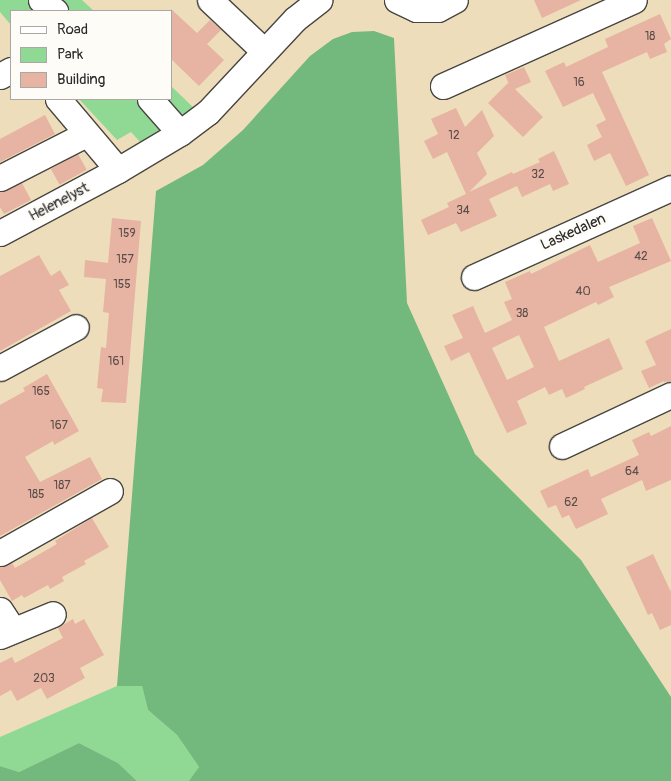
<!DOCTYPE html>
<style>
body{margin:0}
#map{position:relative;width:671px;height:781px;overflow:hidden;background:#eeddba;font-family:Pangolin,sans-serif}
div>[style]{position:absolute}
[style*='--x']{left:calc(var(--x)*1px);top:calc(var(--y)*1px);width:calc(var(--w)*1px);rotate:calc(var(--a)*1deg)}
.green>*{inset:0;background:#8fd995}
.forest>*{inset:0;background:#73b97e}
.building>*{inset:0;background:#e7b3a2;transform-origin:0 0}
.roads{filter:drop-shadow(1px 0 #484640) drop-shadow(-1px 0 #484640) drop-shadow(0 1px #484640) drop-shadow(0 -1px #484640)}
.minor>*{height:25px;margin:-12.5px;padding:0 12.5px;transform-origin:12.5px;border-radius:12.5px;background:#fff}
span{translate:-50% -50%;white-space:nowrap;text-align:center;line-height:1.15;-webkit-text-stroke:5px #fdfcf7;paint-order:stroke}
.number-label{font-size:12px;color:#5a4d49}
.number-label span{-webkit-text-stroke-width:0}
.street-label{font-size:15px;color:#2b2b2b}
.legend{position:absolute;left:10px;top:10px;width:162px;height:90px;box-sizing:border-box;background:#fdfcf7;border:1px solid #a9a8a5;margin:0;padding:6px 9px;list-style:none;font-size:15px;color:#2b2b2b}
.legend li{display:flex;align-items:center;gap:10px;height:25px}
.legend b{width:25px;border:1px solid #a9a8a5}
</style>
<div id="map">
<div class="green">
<i style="clip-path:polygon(0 0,28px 0,42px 11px,11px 11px,11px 25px,0 12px)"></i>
<i style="clip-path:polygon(49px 0,82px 0,94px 11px,63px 11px)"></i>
<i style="clip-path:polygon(171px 86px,195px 109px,187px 117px,173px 114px,159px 99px,171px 99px)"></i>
<i style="clip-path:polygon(79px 99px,141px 99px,162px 122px,160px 132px,141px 143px,131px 132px,117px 140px)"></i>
<i style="clip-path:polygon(117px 686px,142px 686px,148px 710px,177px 735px,199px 767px,191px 781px,137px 781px,118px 763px,79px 743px,19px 772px,0 766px,0 737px)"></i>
</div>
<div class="forest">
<i style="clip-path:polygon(374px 31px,394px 38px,407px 303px,475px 454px,581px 560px,671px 697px,671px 781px,189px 781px,199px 767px,177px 735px,148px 710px,142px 686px,117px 686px,156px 191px,203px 165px,243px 130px,310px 56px,333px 39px,352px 32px)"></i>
<i style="clip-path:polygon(79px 743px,118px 763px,137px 781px,0 781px,0 766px,19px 772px)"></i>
</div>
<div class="building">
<i style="clip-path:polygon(534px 0,581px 0,542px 18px)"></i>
<i style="clip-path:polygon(171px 9px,197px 33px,210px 20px,221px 30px,207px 44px,224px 60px,199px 86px,171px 59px)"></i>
<i style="clip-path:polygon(660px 14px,671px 39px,664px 44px,667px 52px,650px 59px,647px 52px,602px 72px,649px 175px,626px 186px,610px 153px,594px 161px,587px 145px,602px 137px,596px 125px,606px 120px,593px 93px,563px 107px,545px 71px,564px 62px,566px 67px,608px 47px,605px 39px)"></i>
<i style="clip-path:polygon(524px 67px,531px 82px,515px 89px,543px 117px,523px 137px,488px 103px,508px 83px,509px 84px,505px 75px)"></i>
<i style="clip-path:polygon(456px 108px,465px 127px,482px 110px,494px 136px,477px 153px,487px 174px,469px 192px,512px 172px,513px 174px,540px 162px,538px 159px,554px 151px,569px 184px,553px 191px,550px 184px,522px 197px,517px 186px,489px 199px,497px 216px,461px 232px,456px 223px,428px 235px,421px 220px,449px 207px,447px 203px,466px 194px,447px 152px,433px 159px,424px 141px,438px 134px,431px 119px)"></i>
<i style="clip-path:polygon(45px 115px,55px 134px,0 162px,0 139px)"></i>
<i style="left:78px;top:154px;width:18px;height:31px;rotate:61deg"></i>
<i style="clip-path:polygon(22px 183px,31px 200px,4px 214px,0 207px,0 192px)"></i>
<i style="clip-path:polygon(112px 218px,141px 221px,126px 403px,101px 402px,103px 389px,97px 388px,101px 347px,106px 348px,109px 313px,103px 312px,106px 279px,84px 277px,85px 260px,108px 263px)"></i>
<i style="clip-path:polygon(evenodd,652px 218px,671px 261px,609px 287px,614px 297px,598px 305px,596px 302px,544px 327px,559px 361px,609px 338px,623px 369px,584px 387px,585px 389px,566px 398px,562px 389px,549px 395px,545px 387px,517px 401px,527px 424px,507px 433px,469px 352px,451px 361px,444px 346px,463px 338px,452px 315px,473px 306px,485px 333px,512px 320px,504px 302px,512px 299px,505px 282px,530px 271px,531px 274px,590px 245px,598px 262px,640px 243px,633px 226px,652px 218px,519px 335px,534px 367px,507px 380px,492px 348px,519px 335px)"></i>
<i style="clip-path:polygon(39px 255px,51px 276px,60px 270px,69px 285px,59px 290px,71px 311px,0 351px,0 276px)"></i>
<i style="clip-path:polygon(671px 329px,671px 381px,664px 382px,662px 377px,664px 381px,649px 388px,641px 371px,656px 365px,645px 341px)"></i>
<i style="clip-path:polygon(47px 374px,79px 431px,54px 445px,53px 441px,25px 457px,40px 482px,90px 457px,102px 479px,0 536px,0 405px,25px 391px,23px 388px)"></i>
<i style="clip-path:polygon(671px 426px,671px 480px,646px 491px,642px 480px,601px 499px,608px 514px,576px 529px,569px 515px,562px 518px,556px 505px,548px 508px,540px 491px,588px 469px,591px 477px,639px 455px,632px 440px,649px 432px,651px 436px)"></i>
<i style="clip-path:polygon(92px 518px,109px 547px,84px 561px,86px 564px,62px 577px,64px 581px,50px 589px,48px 585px,24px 598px,22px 595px,12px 601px,0 580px,0 567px,12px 563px,15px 568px,57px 544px,55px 541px)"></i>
<i style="clip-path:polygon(653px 554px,671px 592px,671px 625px,660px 630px,652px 613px,648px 615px,626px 567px)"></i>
<i style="clip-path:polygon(73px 619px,75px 624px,84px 619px,104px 655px,80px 668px,85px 678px,47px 699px,41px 688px,17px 701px,11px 690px,0 696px,0 663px,12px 657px,15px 663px,63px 638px,58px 628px)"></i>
</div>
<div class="roads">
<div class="minor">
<i style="--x:41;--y:0;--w:18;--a:38"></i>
<i style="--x:210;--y:0;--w:74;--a:43.4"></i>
<i style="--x:397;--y:0;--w:21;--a:25"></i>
<i style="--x:416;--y:9;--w:22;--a:0"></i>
<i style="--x:438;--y:9;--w:19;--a:-28"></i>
<i style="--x:0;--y:76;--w:13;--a:-29"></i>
<i style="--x:443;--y:86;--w:209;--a:-24.2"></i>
<i style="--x:58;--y:99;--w:93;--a:49.8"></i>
<i style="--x:150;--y:99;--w:45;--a:48.6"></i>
<i style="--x:0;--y:178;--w:97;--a:-27.1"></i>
<i style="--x:0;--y:233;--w:134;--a:-28.1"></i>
<i style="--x:118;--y:170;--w:72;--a:-30.8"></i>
<i style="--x:180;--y:133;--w:35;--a:-37"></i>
<i style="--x:208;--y:112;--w:127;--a:-46.9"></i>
<i style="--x:295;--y:19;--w:31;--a:-38"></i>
<i style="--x:474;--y:277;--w:216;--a:-24.3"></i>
<i style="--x:0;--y:368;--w:86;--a:-28.3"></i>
<i style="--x:562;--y:446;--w:120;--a:-25.1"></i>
<i style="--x:0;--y:553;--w:126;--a:-29.4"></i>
<i style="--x:0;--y:610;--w:24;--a:57"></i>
<i style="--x:0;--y:636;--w:57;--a:-22.5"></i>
</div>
</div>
<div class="number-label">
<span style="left:650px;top:37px">18</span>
<span style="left:579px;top:83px">16</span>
<span style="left:454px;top:136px">12</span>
<span style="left:538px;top:175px">32</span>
<span style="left:463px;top:211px">34</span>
<span style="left:127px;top:234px">159</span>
<span style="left:641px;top:257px">42</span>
<span style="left:125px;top:260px">157</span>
<span style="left:122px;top:285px">155</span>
<span style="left:583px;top:292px">40</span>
<span style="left:522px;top:314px">38</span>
<span style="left:116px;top:362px">161</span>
<span style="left:41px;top:392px">165</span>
<span style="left:59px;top:426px">167</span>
<span style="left:632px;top:472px">64</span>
<span style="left:62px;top:486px">187</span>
<span style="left:36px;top:495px">185</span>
<span style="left:571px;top:503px">62</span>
<span style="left:44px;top:679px">203</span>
</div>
<div class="street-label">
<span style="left:59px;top:202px;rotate:-28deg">Helenelyst</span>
<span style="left:573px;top:232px;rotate:-24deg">Laskedalen</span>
</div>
<ul class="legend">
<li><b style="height:6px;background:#fff"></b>Road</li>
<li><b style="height:14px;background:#8fd995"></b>Park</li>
<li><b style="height:14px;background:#e7b3a2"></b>Building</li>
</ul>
</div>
